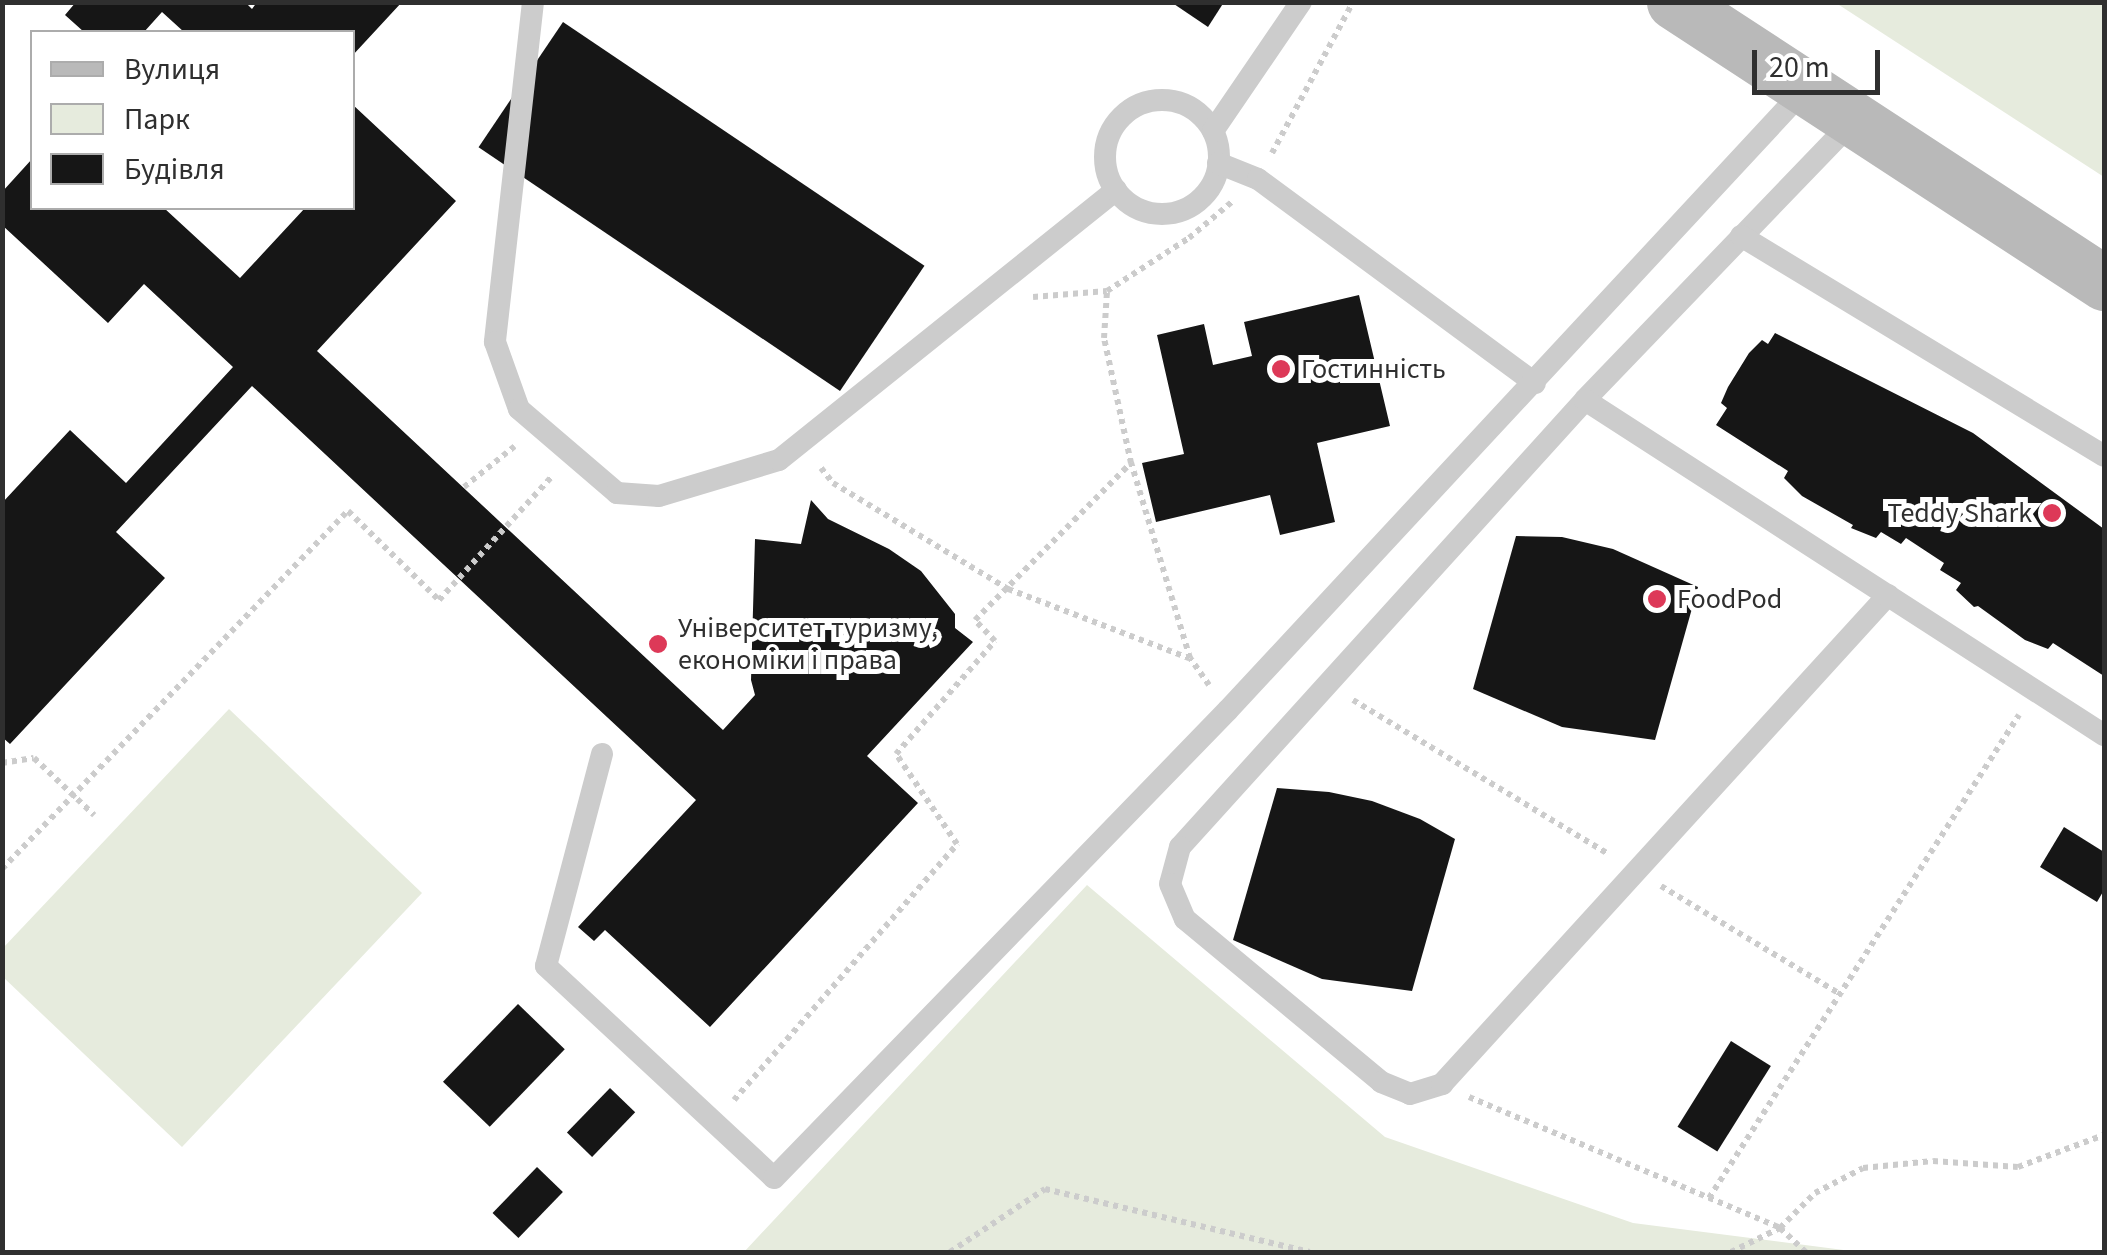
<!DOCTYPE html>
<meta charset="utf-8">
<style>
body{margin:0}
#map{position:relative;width:2107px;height:1255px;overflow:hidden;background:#fff;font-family:"Source Sans 3",sans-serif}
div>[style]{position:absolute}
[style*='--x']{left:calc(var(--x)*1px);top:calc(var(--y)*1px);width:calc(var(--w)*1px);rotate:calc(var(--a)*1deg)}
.green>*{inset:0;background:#e6ebdd}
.building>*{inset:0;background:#161616;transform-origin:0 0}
.path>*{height:6px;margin-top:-3px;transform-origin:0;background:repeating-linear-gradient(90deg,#ccc 0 5px,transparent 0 10px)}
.lane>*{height:22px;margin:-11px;padding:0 11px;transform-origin:11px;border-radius:11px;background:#ccc}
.lane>.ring{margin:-11px;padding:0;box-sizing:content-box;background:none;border:22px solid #ccc;border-radius:50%}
.secondary>*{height:55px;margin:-27.5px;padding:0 27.5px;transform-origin:27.5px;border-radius:27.5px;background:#b9b9b9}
.dots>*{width:28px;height:28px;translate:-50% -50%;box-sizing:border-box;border:5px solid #fff;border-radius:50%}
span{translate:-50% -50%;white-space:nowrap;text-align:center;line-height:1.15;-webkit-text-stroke:10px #fff;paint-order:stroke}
.poi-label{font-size:28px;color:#2f2f2f}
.left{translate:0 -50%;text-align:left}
.right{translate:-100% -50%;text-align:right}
.frame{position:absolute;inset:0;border:5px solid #2f2f2f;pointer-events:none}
.legend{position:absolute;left:30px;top:30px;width:325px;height:180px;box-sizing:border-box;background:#fff;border:2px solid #acacac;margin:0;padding:12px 18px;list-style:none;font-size:30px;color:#2f2f2f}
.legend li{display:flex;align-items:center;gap:20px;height:50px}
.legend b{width:50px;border:2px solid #acacac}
.scale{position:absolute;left:1752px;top:50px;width:128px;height:45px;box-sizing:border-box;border:5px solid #2f2f2f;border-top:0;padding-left:12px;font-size:30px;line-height:35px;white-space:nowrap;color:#2f2f2f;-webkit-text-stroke:8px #fff;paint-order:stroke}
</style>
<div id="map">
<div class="green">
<i style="clip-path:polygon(1836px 3px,2104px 3px,2104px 177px)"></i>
<i style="clip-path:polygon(229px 709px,422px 893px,182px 1147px,3px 977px,3px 948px)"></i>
<i style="clip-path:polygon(1087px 885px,1385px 1137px,1633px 1223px,1859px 1252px,744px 1252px)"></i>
</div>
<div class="building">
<i style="clip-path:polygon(76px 2px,245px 2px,252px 9px,257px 2px,402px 2px,352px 56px,352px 32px,184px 32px,162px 12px,144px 32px,84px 32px,65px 15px)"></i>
<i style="clip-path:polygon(1171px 2px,1224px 2px,1208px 27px)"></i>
<i style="left:563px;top:22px;width:436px;height:151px;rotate:34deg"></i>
<i style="clip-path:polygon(352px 104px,456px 201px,317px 351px,723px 730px,755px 695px,751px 680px,755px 539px,801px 544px,811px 500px,828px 519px,889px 549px,921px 571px,955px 614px,955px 628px,973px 642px,867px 756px,918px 803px,710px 1027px,605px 930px,594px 941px,578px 927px,696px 800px,252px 386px,116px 532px,165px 578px,10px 744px,2px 737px,2px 503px,70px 430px,126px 483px,233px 367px,144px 284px,108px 323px,2px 225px,2px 192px,32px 159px,32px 208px,164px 208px,240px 278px,305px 208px,352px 208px)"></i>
<i style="clip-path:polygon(1359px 295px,1390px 426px,1317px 443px,1335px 522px,1280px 535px,1270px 495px,1156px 522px,1142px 463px,1184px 454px,1157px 335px,1204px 324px,1213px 365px,1252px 356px,1244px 322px)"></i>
<i style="clip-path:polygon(1775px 333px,1973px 433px,2104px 529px,2104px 676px,2053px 643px,2048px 649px,2025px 640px,1978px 606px,1974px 607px,1956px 590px,1961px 583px,1940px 570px,1944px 563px,1906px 538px,1901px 544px,1881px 532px,1876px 538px,1851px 528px,1853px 525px,1802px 496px,1784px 478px,1788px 471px,1716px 425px,1727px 408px,1721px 403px,1728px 387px,1749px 353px,1762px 340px,1768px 344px)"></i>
<i style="clip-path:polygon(1516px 536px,1562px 537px,1613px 549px,1698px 587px,1655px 740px,1562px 727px,1473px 689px)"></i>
<i style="clip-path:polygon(1277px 788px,1329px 792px,1372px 801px,1420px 819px,1455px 839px,1412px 991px,1322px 979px,1233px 940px)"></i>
<i style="clip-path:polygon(2064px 827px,2104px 852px,2104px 890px,2097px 902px,2040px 867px)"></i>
<i style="left:518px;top:1004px;width:65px;height:108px;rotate:44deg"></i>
<i style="left:1731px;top:1041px;width:47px;height:101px;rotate:32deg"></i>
<i style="left:610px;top:1088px;width:35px;height:62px;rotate:44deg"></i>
<i style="left:537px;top:1167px;width:36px;height:64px;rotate:44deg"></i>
</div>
<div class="path">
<i style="--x:1272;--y:153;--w:171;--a:-61.8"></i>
<i style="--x:1033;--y:297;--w:74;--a:-4.6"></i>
<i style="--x:821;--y:468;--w:19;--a:51"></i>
<i style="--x:833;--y:483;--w:205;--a:31.2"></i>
<i style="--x:1008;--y:589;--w:194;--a:20.9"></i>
<i style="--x:464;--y:487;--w:65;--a:-38.8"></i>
<i style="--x:1209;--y:685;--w:33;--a:-125"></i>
<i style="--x:1190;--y:658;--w:204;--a:-106.8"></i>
<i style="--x:1131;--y:463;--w:128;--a:-102.2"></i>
<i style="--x:1104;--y:338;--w:47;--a:-86.3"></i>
<i style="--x:1107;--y:291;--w:98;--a:-32.9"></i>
<i style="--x:1189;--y:238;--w:57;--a:-40.1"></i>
<i style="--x:1353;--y:700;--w:298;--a:31.1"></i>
<i style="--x:2;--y:763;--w:32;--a:-9"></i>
<i style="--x:34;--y:758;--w:83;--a:43.5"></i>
<i style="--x:2;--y:869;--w:498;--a:-46"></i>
<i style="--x:348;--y:511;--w:127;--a:44.4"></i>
<i style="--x:439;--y:600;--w:169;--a:-47.6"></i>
<i style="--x:1661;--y:886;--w:209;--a:31.1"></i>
<i style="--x:1469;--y:1097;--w:337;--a:22.8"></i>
<i style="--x:1780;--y:1228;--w:49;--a:-45"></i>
<i style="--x:1815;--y:1193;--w:54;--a:-27.5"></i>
<i style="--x:1863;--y:1168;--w:70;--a:-5.7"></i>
<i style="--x:1933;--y:1161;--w:85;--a:4"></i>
<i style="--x:2018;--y:1167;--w:92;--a:-20.4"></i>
<i style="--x:734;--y:1100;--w:340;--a:-48.9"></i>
<i style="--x:957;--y:844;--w:109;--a:-124.1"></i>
<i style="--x:896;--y:754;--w:150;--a:-48.8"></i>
<i style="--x:995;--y:641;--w:29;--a:-134"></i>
<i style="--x:975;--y:620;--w:221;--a:-45.2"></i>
<i style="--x:1709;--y:1198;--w:574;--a:-57.31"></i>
<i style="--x:950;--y:1252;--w:114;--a:-33.6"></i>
<i style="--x:1045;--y:1189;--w:272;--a:13.4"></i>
<i style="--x:1731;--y:1252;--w:55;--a:-26.1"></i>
<i style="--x:1780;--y:1228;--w:35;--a:43"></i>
</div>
<div class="lane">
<i style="--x:533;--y:2;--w:342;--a:96.4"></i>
<i style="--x:495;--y:342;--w:71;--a:70.3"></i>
<i style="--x:519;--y:409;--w:129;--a:40.6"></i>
<i style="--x:617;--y:493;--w:42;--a:4.1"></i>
<i style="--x:659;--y:496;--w:125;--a:-16.7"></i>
<i style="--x:779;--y:460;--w:432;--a:-38.7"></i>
<i class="ring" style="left:1105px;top:100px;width:92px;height:92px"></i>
<i style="--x:1854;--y:120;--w:388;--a:133.9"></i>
<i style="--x:1585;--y:400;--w:603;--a:132.18"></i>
<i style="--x:1180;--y:847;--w:38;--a:105"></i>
<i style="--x:1170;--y:884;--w:38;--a:67"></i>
<i style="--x:1185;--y:919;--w:255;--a:39.7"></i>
<i style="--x:1381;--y:1082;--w:31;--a:22"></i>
<i style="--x:1410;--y:1094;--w:34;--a:-17"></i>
<i style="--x:1442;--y:1084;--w:662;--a:-47.63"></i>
<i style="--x:1213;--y:131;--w:156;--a:-55.7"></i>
<i style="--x:1218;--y:163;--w:43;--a:21.8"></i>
<i style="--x:1258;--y:179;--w:344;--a:36.4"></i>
<i style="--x:1741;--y:236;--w:424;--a:31.2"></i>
<i style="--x:1585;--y:400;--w:618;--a:32.84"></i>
<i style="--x:602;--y:754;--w:219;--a:104.8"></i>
<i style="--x:546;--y:966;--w:311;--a:42.9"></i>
<i style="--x:774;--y:1178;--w:652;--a:-45.87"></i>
<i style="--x:1228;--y:710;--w:849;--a:-47.1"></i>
</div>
<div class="secondary">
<i style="--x:1674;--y:2;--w:514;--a:33.16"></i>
</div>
<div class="dots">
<i style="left:1281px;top:369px;background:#dd3958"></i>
<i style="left:2052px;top:513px;background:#dd3958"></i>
<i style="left:1657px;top:599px;background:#dd3958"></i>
<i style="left:658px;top:644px;background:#dd3958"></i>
</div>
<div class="poi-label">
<span class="left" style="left:1301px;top:369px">Гостинність</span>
<span class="right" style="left:2032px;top:513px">Teddy Shark</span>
<span class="left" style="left:1677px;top:599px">FoodPod</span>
<span class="left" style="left:678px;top:644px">Університет туризму,<br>економіки і права</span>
</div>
<div class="frame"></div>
<ul class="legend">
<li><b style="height:12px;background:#b9b9b9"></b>Вулиця</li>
<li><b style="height:28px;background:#e6ebdd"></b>Парк</li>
<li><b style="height:28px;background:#161616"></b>Будівля</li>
</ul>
<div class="scale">20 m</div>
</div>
